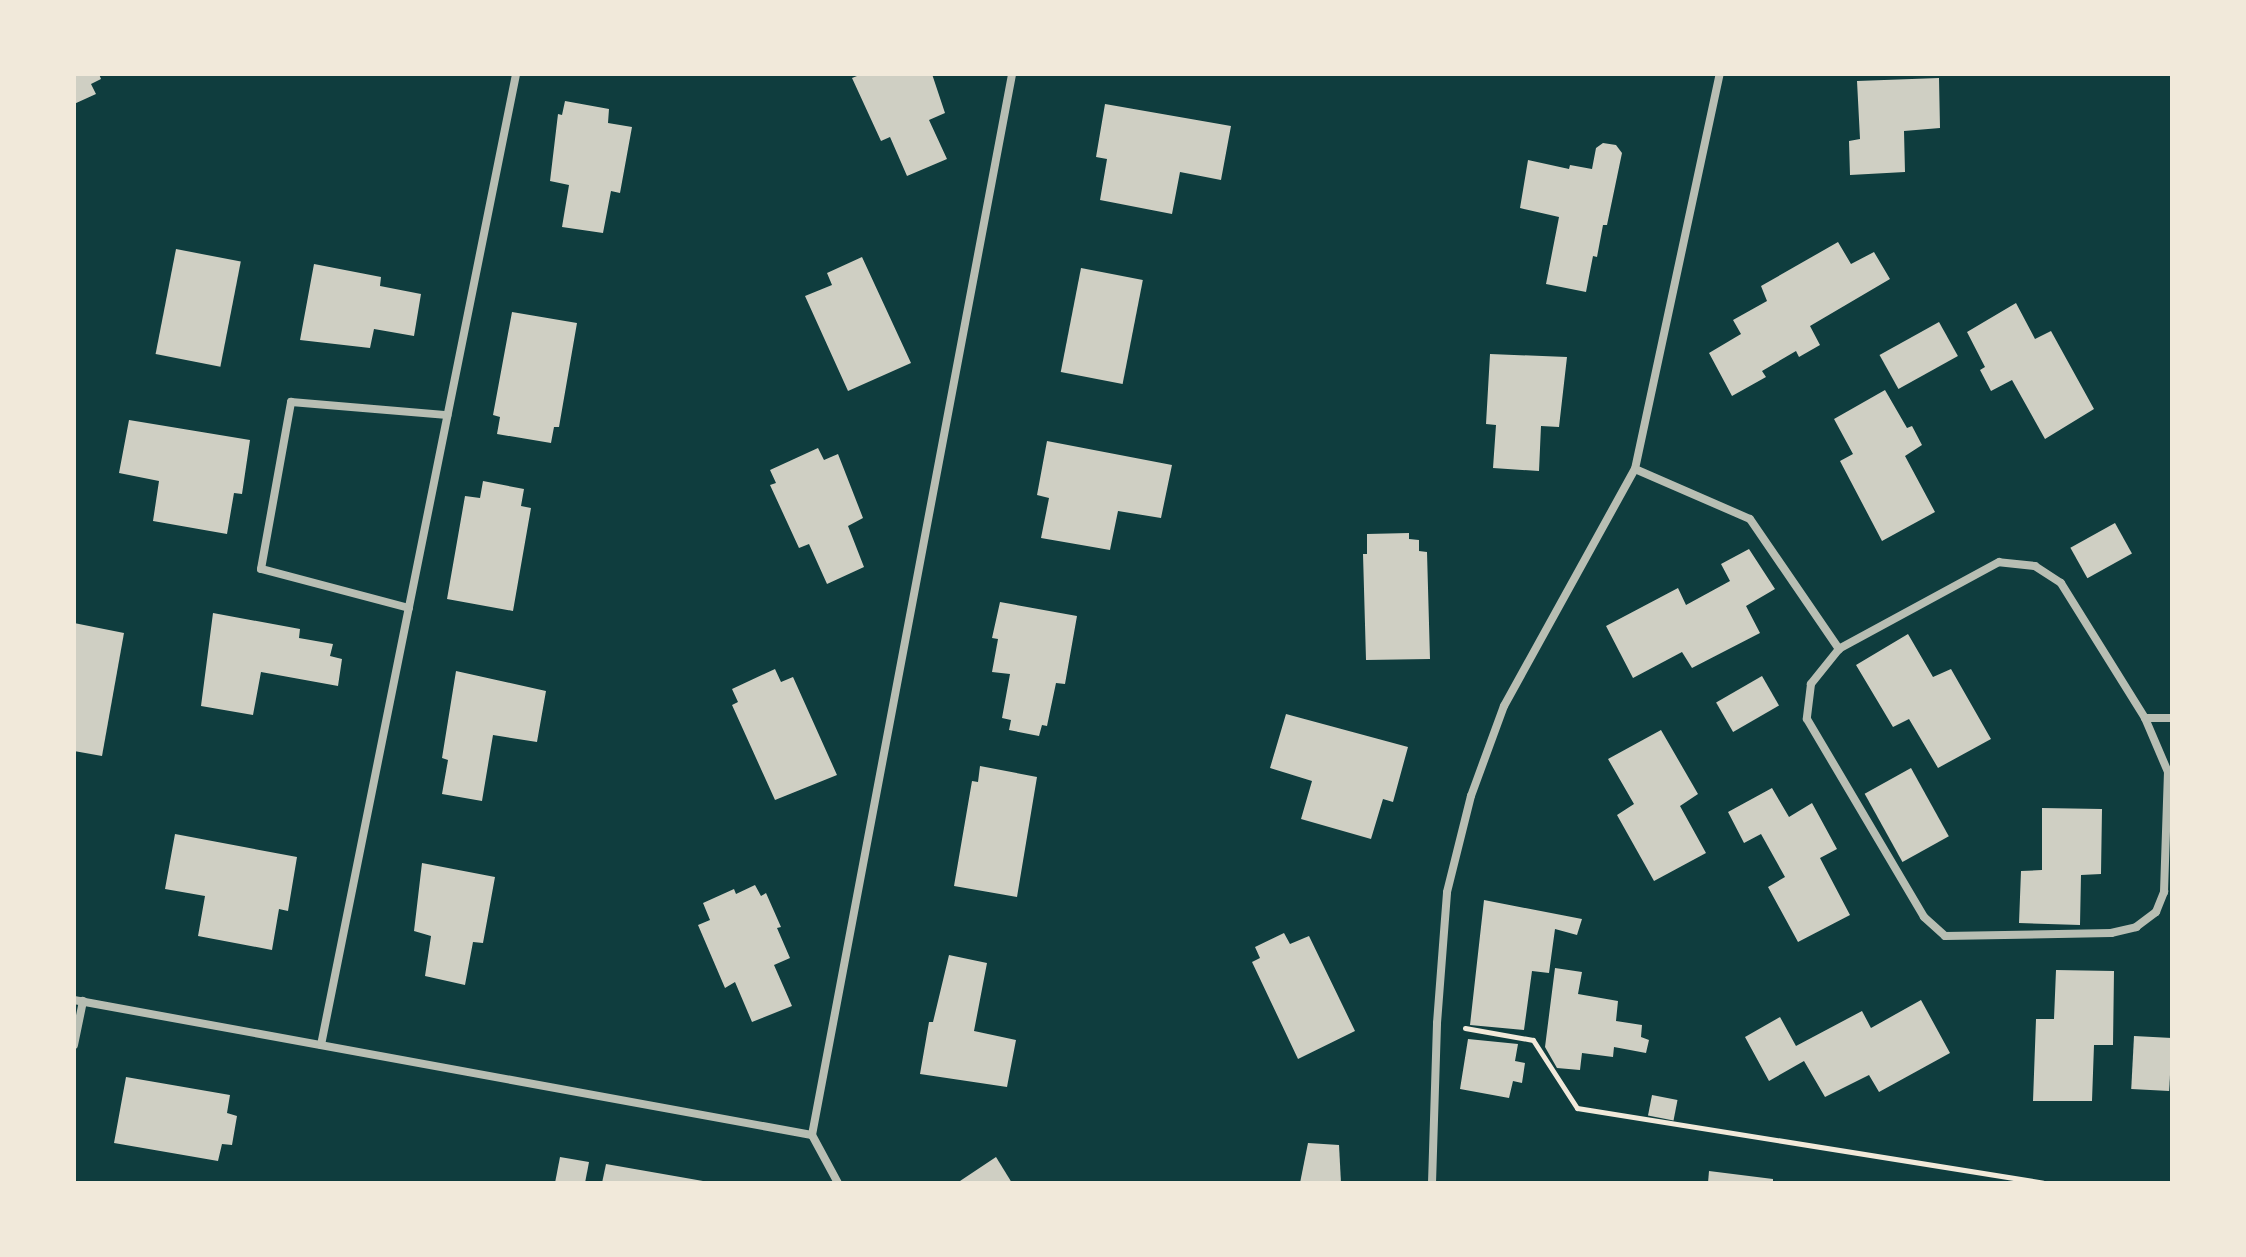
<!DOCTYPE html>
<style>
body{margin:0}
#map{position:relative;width:2246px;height:1257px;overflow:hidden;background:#0f3d3e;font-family:Ubuntu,sans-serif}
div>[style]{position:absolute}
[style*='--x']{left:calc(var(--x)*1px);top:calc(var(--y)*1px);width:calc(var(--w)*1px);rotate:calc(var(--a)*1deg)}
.building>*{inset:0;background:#cfcfc3;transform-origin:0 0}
.path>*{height:5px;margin:-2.5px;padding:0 2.5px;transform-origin:2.5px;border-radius:2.5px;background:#f1e9da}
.minor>*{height:8px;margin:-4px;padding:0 4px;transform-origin:4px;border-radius:4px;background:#b8beb3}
span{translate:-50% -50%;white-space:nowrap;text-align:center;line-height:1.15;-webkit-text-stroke:6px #f1e9da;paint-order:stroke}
.frame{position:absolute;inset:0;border:76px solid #f1e9da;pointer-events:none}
</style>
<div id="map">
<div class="building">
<i style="clip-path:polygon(74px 74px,99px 74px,101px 79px,91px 84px,96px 94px,74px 104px)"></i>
<i style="clip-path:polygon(862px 74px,932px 74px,945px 113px,929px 120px,947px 159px,907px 176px,890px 137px,881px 141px,852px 78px)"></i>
<i style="clip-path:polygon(1939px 78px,1940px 128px,1904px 131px,1905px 172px,1850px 175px,1849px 141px,1860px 139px,1857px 81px)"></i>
<i style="clip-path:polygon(565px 101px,609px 109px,608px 123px,632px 127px,620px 193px,611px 191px,603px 233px,562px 227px,569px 185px,550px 181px,558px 114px,562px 115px)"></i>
<i style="clip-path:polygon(1105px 104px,1231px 126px,1221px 180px,1180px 172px,1172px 214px,1100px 200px,1107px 159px,1096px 157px)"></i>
<i style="clip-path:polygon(1603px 143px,1616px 145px,1622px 153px,1607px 225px,1603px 225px,1597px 257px,1593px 256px,1586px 292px,1546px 284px,1559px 217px,1520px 208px,1528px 160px,1569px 169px,1570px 165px,1592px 169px,1596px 148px)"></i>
<i style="clip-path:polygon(1838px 242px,1851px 264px,1874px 252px,1890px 279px,1810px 326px,1820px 345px,1799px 357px,1796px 351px,1762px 371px,1766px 377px,1732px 396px,1709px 353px,1741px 334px,1733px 320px,1767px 301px,1761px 286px)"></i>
<i style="left:176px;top:249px;width:66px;height:107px;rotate:11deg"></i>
<i style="clip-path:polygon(862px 257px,911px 363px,848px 391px,805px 296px,832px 285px,827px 273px)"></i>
<i style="clip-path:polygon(314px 264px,381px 277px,380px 286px,421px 294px,414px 336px,374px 329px,370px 348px,300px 340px)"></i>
<i style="left:1081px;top:268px;width:63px;height:106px;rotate:11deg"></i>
<i style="clip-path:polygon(2016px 303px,2035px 339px,2051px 331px,2094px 409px,2045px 439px,2012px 380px,1991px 391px,1980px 370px,1985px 367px,1967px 332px)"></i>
<i style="clip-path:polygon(512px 312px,577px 323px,559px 427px,554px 427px,551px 443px,497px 434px,500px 417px,493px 415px)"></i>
<i style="left:1939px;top:322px;width:39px;height:68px;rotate:61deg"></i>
<i style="clip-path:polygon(1490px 354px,1567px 357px,1559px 427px,1541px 426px,1539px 471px,1493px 468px,1496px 425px,1486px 424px)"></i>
<i style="clip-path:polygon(1885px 390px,1907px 428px,1912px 426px,1922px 445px,1905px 456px,1935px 512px,1882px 541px,1840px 461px,1853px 454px,1834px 419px)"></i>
<i style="clip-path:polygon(129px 420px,250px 440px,242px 494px,234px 493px,227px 534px,153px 521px,159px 481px,119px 473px)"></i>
<i style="clip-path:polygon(1047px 441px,1172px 465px,1161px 518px,1118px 511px,1110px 550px,1041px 538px,1049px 498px,1037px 495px)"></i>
<i style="clip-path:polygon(818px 448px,824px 460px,838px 454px,863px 518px,848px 526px,864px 567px,827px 584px,809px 544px,799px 548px,770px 485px,776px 483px,770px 470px)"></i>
<i style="clip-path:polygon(483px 481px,524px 489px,521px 506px,531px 508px,513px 611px,447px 599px,465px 496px,480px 498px)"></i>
<i style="left:2115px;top:523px;width:35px;height:51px;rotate:61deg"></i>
<i style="clip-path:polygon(1409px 533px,1409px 539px,1419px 540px,1419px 551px,1427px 552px,1430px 659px,1366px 660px,1363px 554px,1367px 554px,1367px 534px)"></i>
<i style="clip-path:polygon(1749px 549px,1775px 589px,1746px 606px,1760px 633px,1692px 668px,1682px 652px,1633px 678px,1606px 626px,1678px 588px,1686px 605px,1730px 581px,1721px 564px)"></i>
<i style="clip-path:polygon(1000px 602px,1077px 616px,1065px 684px,1056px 683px,1047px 726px,1042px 725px,1039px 736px,1009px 730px,1011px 720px,1002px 718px,1010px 674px,992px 672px,998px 639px,992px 638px)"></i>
<i style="clip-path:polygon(213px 613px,300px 629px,299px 638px,333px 644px,330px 656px,342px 659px,338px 686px,261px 672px,253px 715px,201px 706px)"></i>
<i style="clip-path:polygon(74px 623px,124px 633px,102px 756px,74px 751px)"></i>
<i style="clip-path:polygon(1908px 634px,1933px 677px,1951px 669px,1991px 739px,1938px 768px,1909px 719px,1893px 727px,1856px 665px)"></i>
<i style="clip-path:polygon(775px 669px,781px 682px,793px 677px,837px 775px,775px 800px,732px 705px,738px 702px,732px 689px)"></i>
<i style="clip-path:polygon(456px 671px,546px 691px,537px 742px,493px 735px,482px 801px,442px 794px,448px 760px,442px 758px)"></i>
<i style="left:1762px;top:676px;width:34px;height:53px;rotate:60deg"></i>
<i style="clip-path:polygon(1286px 714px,1408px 747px,1393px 802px,1383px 799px,1371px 839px,1301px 819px,1312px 781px,1270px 768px)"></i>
<i style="clip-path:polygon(1661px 730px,1698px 794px,1680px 806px,1706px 853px,1654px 881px,1617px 815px,1634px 804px,1608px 759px)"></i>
<i style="clip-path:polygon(980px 766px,1037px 777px,1017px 897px,954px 886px,972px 781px,978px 782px)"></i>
<i style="left:1911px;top:768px;width:78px;height:53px;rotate:61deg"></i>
<i style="clip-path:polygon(1772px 788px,1789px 817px,1812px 803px,1837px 849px,1820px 858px,1850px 915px,1798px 942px,1768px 887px,1785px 877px,1761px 834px,1744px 843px,1728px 812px)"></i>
<i style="clip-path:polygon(2042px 808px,2102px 809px,2101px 874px,2081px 875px,2080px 925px,2019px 923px,2021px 871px,2042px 870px)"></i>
<i style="clip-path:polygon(175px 834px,297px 857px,288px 911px,279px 909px,272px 950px,198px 936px,205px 896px,165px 889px)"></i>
<i style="clip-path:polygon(422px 863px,495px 877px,483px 943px,473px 942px,465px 985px,425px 976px,431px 936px,414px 931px)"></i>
<i style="clip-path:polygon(755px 885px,761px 896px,766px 893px,781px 927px,777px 928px,790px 958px,774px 965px,792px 1006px,752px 1022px,735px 982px,725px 988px,698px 925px,710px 920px,703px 903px,734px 889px,736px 894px)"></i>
<i style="clip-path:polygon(1484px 900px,1582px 919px,1577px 935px,1555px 929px,1549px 973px,1532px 971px,1524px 1030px,1470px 1025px)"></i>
<i style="clip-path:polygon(1284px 933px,1290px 944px,1309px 936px,1355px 1031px,1298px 1059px,1252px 962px,1260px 958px,1255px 947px)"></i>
<i style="clip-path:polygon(949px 955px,987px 963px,974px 1031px,1016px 1040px,1007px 1087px,920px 1074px,929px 1022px,933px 1022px)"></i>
<i style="clip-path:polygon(1555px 968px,1582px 972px,1578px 994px,1618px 1001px,1616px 1021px,1642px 1025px,1641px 1037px,1649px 1040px,1646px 1053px,1614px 1047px,1613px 1057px,1582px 1053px,1580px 1070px,1557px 1068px,1545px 1047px)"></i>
<i style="clip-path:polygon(2056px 970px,2114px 971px,2113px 1045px,2094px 1045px,2092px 1101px,2033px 1101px,2036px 1019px,2054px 1019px)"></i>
<i style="clip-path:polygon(1921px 1000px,1950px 1053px,1879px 1092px,1869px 1075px,1825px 1097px,1804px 1061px,1769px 1081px,1745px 1037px,1780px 1017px,1796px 1046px,1862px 1011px,1871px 1028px)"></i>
<i style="left:2134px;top:1036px;width:38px;height:53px;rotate:3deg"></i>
<i style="clip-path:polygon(1468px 1039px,1518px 1044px,1515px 1061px,1525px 1063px,1522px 1083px,1513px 1081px,1509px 1098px,1460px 1089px)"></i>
<i style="clip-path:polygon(126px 1077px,230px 1095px,227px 1113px,237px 1116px,232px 1145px,222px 1144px,218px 1161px,114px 1143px)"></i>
<i style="left:1652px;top:1095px;width:26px;height:21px;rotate:11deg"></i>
<i style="clip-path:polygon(1308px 1143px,1339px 1145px,1341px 1183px,1300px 1183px)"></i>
<i style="clip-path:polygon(560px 1157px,589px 1162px,585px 1183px,555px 1183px)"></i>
<i style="clip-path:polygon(996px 1157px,1012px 1183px,957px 1183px)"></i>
<i style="clip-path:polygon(606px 1164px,703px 1181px,703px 1183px,602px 1183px)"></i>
<i style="clip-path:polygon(1709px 1171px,1773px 1179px,1773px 1183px,1708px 1183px)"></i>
</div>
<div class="path">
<i style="--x:1465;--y:1028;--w:69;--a:10"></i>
<i style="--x:1533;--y:1040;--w:81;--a:57.1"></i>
<i style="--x:1577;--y:1108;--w:472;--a:9.1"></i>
</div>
<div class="minor">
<i style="--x:1635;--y:469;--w:125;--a:23.5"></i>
<i style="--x:1750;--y:519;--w:158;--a:55.6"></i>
<i style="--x:1839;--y:649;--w:45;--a:128.7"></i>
<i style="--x:1811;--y:684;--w:35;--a:97"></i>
<i style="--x:1807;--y:719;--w:230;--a:59.4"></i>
<i style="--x:1924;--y:917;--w:28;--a:42"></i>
<i style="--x:1945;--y:936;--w:166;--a:-1"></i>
<i style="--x:2111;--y:933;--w:26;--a:-13"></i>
<i style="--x:2136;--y:927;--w:25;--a:-37"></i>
<i style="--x:2156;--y:912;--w:22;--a:-68"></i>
<i style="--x:2164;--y:892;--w:120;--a:-88.1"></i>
<i style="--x:2168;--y:772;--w:59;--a:-113.1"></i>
<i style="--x:2145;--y:718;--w:159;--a:-121.9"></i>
<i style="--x:2061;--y:583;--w:31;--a:-147"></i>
<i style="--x:2035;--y:566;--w:36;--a:-174"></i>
<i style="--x:1999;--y:562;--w:182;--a:151.5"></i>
<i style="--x:409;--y:608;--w:153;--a:-165.2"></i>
<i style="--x:261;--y:569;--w:170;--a:-79.8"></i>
<i style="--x:291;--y:402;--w:157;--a:4.8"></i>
<i style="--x:2145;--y:718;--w:27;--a:0"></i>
<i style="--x:74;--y:1000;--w:750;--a:10.37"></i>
<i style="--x:812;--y:1135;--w:55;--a:61.6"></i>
<i style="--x:74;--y:1045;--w:45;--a:-78.4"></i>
<i style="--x:321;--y:1045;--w:990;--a:-78.64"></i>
<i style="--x:812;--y:1135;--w:1080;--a:-79.32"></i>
<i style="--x:1432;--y:1183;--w:160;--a:-88.2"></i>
<i style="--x:1437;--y:1023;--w:131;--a:-85.6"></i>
<i style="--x:1447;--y:892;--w:99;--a:-76"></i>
<i style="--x:1471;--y:796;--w:96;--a:-69.9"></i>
<i style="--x:1504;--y:706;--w:271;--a:-61.1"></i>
<i style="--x:1635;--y:469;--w:404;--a:-77.9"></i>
</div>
<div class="frame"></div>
</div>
